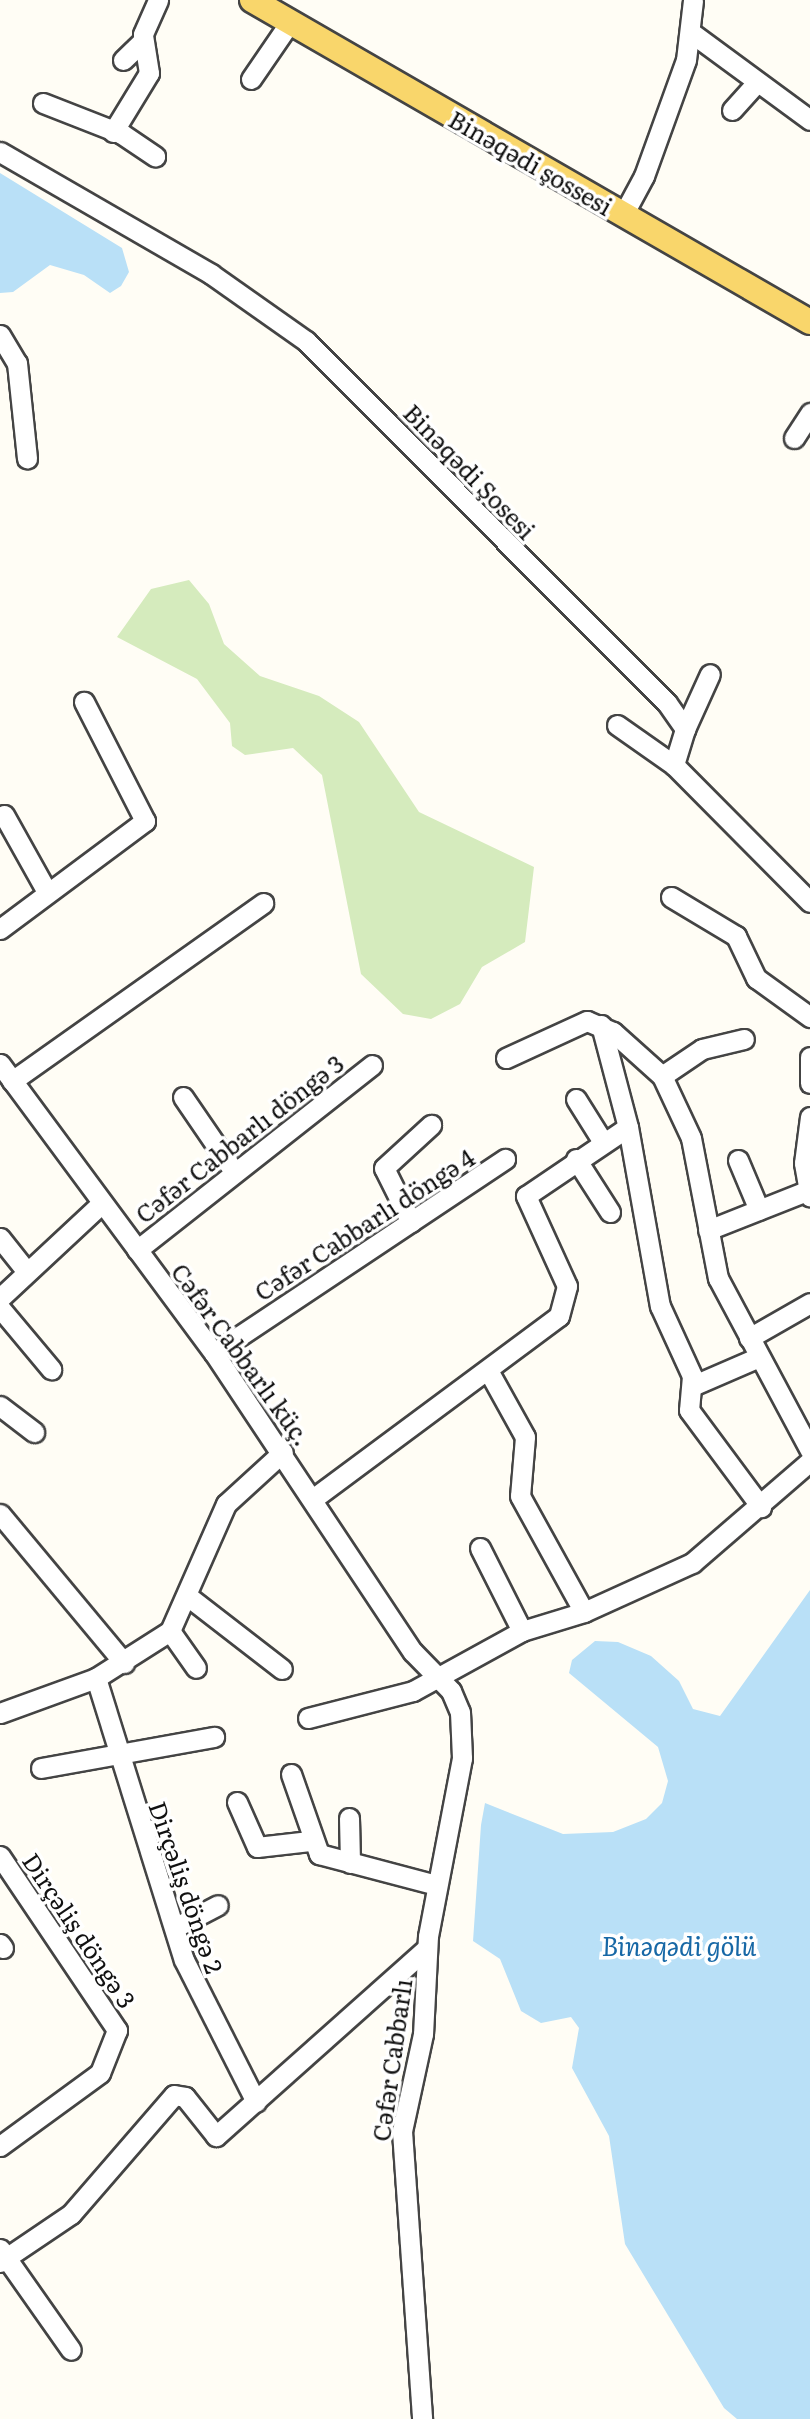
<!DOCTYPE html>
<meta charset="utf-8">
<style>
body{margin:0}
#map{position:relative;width:810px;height:2419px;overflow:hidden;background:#fffdf5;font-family:Literata,serif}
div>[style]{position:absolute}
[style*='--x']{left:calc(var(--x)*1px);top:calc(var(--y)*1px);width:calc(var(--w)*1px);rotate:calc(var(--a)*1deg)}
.green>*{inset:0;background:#d5ebbd}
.water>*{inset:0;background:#b9e0f7}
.roads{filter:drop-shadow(2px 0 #444) drop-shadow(-2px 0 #444) drop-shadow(0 2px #444) drop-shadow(0 -2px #444)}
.minor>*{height:19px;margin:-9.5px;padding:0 9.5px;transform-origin:9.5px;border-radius:9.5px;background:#fff}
.major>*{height:24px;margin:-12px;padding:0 12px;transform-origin:12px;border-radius:12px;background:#f9d66b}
span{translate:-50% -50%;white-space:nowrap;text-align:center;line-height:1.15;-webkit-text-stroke:7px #fff;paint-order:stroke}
.street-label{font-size:24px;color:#111}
.water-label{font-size:26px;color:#1768a6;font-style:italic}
</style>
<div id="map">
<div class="green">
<i style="clip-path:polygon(189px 580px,209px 604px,224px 644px,260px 676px,319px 696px,359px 722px,419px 812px,534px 867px,525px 942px,482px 967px,460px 1004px,431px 1019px,403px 1014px,361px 974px,322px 775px,293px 748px,245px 755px,232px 746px,230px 723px,197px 679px,117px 637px,151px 589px)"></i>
</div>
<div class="water">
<i style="clip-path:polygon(0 173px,122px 248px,129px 272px,121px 286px,110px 293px,84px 275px,50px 265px,13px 292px,0 293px)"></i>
<i style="clip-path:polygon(810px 1590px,810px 2419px,737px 2419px,724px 2408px,625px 2244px,609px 2136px,572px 2068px,579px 2028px,571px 2017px,541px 2023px,521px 2011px,500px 1959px,473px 1941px,481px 1825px,485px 1803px,563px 1834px,613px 1832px,646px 1819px,662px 1803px,668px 1781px,658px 1747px,569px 1673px,572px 1660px,595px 1641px,618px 1642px,651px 1656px,679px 1681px,693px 1709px,720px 1716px)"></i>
</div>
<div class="roads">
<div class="minor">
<i style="--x:693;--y:34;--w:145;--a:36.3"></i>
<i style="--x:123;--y:60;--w:28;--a:-44"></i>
<i style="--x:251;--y:79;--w:69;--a:-55.6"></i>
<i style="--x:43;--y:103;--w:85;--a:21.4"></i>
<i style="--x:122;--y:134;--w:40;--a:34"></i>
<i style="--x:732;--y:110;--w:36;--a:-48"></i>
<i style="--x:113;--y:132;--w:69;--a:-58.6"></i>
<i style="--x:149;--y:73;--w:39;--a:-99"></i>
<i style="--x:143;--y:34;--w:37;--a:-66"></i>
<i style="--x:0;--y:152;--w:244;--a:30"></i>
<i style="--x:211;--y:274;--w:116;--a:35.2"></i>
<i style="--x:306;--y:341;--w:511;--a:45.08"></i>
<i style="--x:667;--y:703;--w:32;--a:55"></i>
<i style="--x:685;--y:729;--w:38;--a:107"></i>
<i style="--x:674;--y:765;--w:193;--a:45.2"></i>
<i style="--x:623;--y:215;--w:44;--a:-61.7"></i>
<i style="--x:644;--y:176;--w:123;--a:-70.1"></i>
<i style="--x:686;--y:60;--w:60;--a:-83.3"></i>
<i style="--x:0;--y:335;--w:33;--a:59"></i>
<i style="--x:17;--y:363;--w:96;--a:84"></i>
<i style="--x:794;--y:438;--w:30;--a:-57"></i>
<i style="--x:617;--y:725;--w:70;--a:35.1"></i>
<i style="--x:685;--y:729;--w:60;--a:-65.6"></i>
<i style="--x:4;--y:815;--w:86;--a:60.8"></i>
<i style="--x:671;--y:897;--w:76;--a:31"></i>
<i style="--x:736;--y:936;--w:47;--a:64.5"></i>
<i style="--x:756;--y:978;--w:67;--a:35.8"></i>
<i style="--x:0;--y:929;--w:181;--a:-36.7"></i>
<i style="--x:145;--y:821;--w:134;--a:-117.1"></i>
<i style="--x:601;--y:1025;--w:106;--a:75.2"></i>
<i style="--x:810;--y:1057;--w:26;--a:90"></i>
<i style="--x:506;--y:1058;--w:89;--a:-24.6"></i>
<i style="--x:587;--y:1021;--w:28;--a:23"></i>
<i style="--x:613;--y:1032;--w:66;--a:41.9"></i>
<i style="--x:662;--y:1076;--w:68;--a:64.9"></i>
<i style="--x:691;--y:1138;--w:143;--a:79.1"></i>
<i style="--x:718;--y:1278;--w:195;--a:61.9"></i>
<i style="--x:0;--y:1064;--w:360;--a:53.5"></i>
<i style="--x:214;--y:1353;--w:359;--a:56.4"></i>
<i style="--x:413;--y:1652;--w:54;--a:45.7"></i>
<i style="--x:451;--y:1691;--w:23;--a:67"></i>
<i style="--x:460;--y:1712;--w:46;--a:87.5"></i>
<i style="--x:462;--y:1758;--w:181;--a:100.8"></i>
<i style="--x:428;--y:1936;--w:98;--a:92.9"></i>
<i style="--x:423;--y:2034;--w:99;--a:102.2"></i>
<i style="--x:402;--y:2131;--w:289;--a:86"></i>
<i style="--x:662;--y:1076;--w:48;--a:-34"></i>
<i style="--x:702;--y:1049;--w:43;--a:-13.4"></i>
<i style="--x:12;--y:1081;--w:308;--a:-35.3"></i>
<i style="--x:183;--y:1097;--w:88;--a:55.6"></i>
<i style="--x:576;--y:1099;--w:51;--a:57.9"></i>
<i style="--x:810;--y:1117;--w:46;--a:97.4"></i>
<i style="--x:804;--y:1163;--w:34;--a:80"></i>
<i style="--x:576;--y:1159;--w:63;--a:57.3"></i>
<i style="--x:738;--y:1160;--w:54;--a:67.2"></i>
<i style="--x:411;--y:1222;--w:60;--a:-116.6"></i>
<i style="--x:384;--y:1168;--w:64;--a:-42.5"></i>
<i style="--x:708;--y:1230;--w:109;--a:-21.6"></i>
<i style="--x:0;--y:1238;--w:43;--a:51.5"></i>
<i style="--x:137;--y:1250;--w:299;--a:-38.2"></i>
<i style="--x:0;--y:1298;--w:139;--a:-43"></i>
<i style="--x:0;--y:1308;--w:80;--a:50.1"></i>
<i style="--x:749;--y:1338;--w:70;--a:-29.8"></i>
<i style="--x:214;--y:1353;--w:350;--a:-33.7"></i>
<i style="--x:489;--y:1372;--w:74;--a:61"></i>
<i style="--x:525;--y:1437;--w:59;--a:94.8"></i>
<i style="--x:520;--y:1496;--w:132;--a:61.1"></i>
<i style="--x:692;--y:1386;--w:73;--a:-23.4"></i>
<i style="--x:0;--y:1406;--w:43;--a:37.4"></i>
<i style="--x:314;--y:1498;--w:305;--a:-36.6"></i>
<i style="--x:559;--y:1316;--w:31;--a:-75"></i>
<i style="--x:567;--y:1286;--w:99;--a:-114.5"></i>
<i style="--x:526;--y:1196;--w:123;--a:-34.1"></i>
<i style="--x:628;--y:1127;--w:182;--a:79.9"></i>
<i style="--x:660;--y:1306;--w:77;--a:65.4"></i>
<i style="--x:692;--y:1376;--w:34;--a:95"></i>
<i style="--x:689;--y:1410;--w:121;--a:53.4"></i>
<i style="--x:0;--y:1514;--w:194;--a:50.2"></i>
<i style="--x:480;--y:1548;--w:93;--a:63.2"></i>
<i style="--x:190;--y:1598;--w:116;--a:37.7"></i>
<i style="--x:170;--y:1631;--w:45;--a:54.9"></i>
<i style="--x:96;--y:1678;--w:295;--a:72.7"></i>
<i style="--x:184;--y:1960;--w:159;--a:63.1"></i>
<i style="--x:0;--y:1713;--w:102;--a:-20"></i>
<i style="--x:96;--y:1678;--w:88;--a:-32.4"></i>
<i style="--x:170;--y:1631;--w:139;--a:-66.2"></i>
<i style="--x:226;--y:1504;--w:77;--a:-42.4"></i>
<i style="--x:308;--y:1718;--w:108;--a:-14.4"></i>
<i style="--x:413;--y:1691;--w:124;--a:-28.8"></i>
<i style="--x:522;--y:1631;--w:65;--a:-17"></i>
<i style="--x:584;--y:1612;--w:119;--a:-24.4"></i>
<i style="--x:692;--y:1563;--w:156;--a:-40.8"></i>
<i style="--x:41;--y:1768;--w:176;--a:-10.2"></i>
<i style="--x:291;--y:1774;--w:85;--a:70.7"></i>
<i style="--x:319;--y:1854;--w:121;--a:14.8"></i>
<i style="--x:237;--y:1802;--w:49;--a:66"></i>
<i style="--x:257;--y:1847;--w:53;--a:-6.5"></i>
<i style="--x:349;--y:1818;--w:45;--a:88.7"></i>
<i style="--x:0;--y:1856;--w:210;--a:56.1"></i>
<i style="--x:117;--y:2030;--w:46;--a:111.6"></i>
<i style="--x:100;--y:2073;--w:124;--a:143.9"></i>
<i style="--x:176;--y:1927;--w:47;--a:-27.6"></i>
<i style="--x:0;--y:1944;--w:5;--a:53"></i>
<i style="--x:0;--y:2249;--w:123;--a:54.9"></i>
<i style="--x:0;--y:2262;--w:86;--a:-34.1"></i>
<i style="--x:71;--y:2214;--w:157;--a:-49.1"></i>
<i style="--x:174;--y:2095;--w:11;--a:10"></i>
<i style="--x:185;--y:2097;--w:50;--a:51.5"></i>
<i style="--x:216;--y:2136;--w:281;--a:-41.7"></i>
</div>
<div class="major">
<i style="--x:252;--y:0;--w:644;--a:29.99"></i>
</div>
</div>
<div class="street-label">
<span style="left:531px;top:162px;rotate:30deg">Binəqədi şossesi</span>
<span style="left:470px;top:471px;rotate:46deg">Binəqədi Şosesi</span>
<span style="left:239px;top:1138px;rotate:-38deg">Cəfər Cabbarlı döngə 3</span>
<span style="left:364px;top:1224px;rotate:-33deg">Cəfər Cabbarlı döngə 4</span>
<span style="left:242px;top:1354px;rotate:54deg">Cəfər Cabbarlı küç.</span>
<span style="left:187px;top:1887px;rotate:71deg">Dirçəliş döngə 2</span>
<span style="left:80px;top:1930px;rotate:56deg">Dirçəliş döngə 3</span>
<span style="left:391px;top:2060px;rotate:-82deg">Cəfər Cabbarlı</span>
</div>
<div class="water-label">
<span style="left:679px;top:1945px">Binəqədi gölü</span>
</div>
</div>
